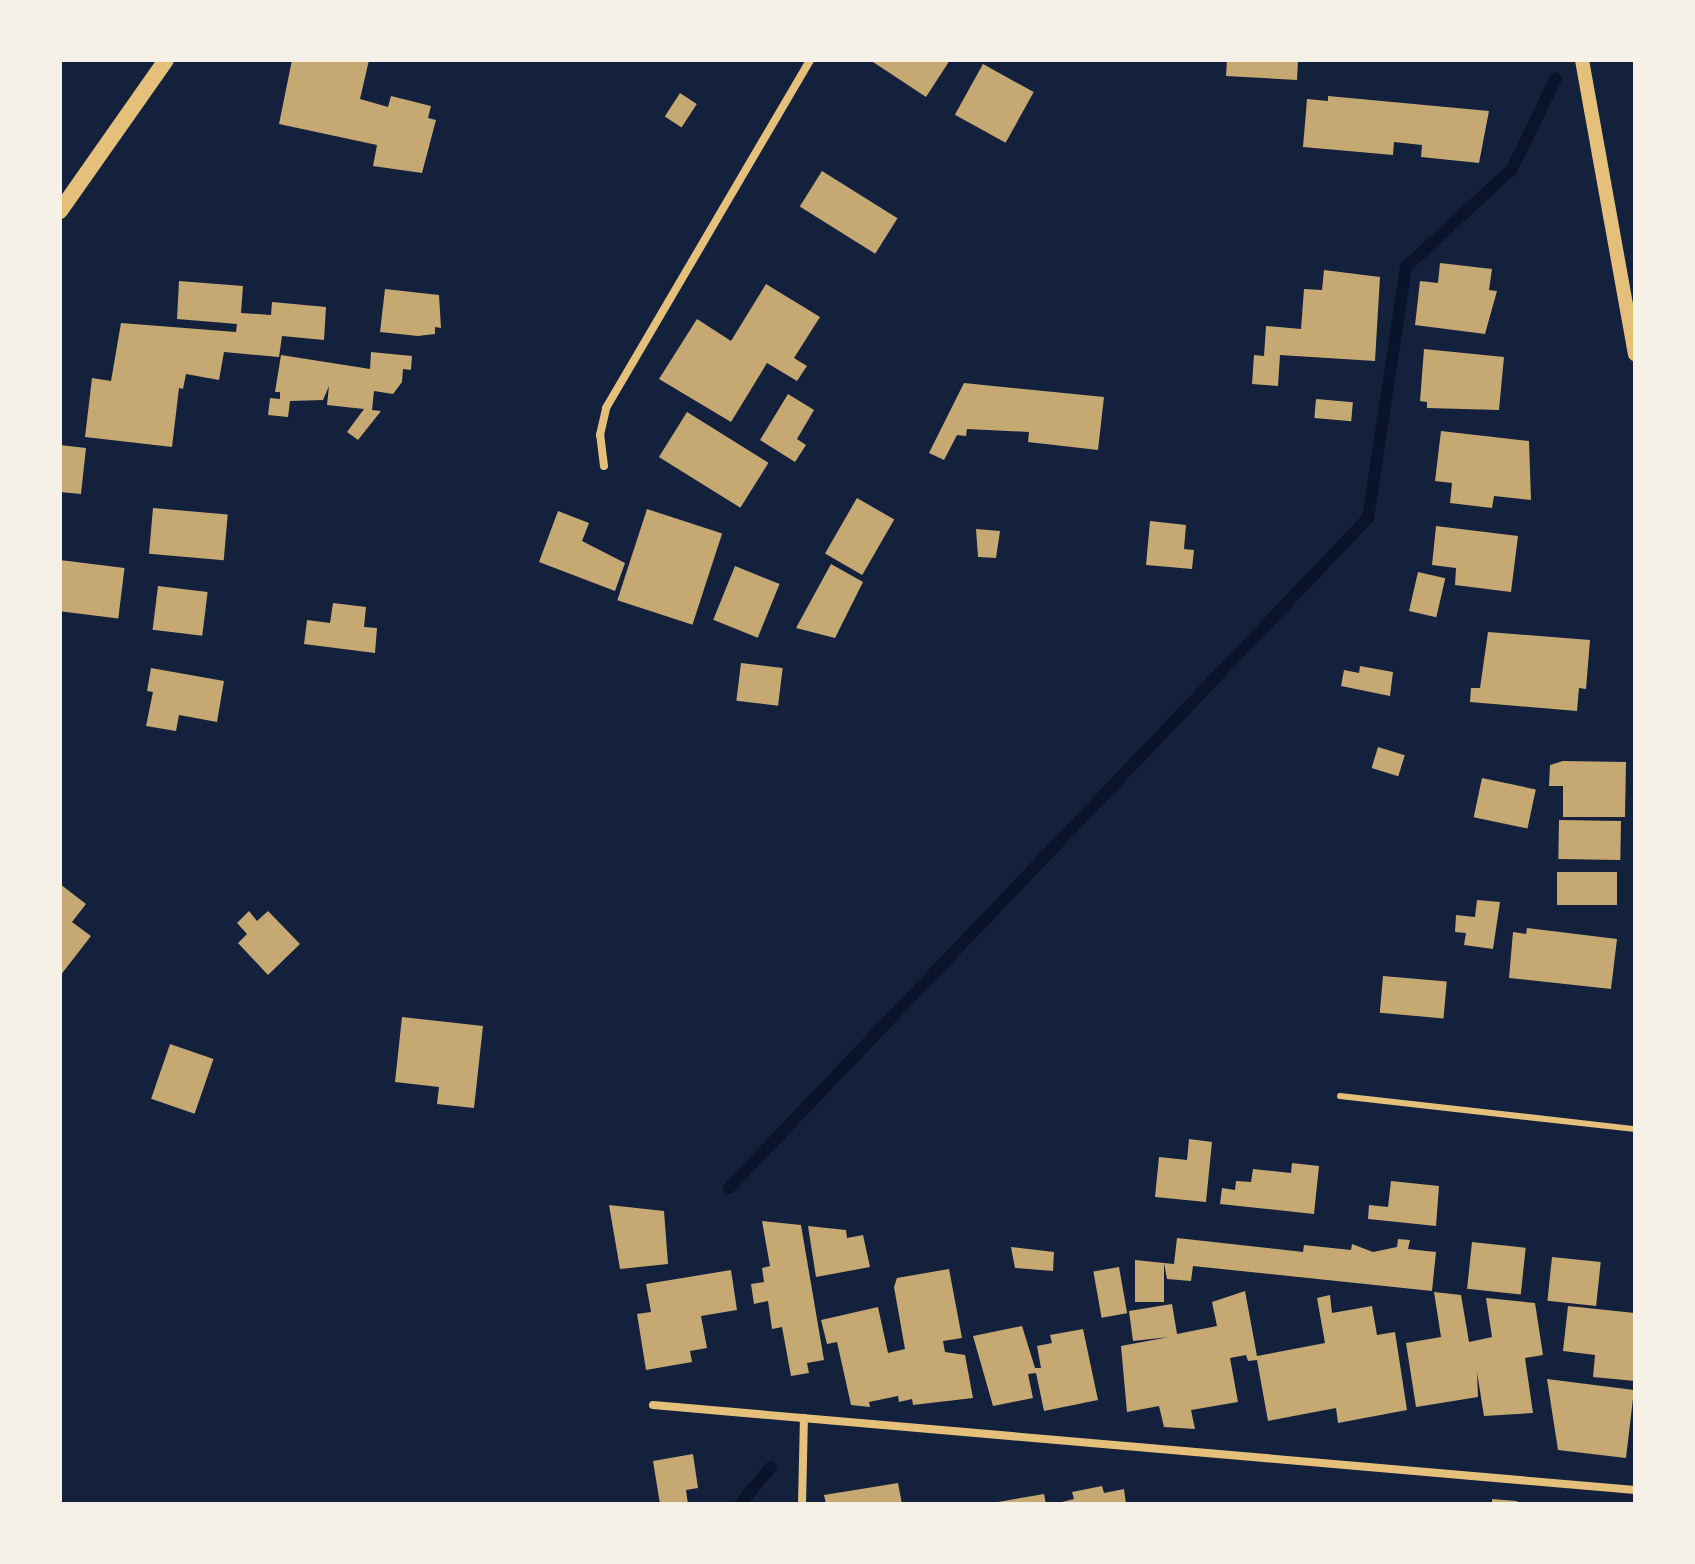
<!DOCTYPE html>
<style>
body{margin:0}
#map{position:relative;width:1695px;height:1564px;overflow:hidden;background:#14213d;font-family:Commissioner,sans-serif}
div>[style]{position:absolute}
[style*='--x']{left:calc(var(--x)*1px);top:calc(var(--y)*1px);width:calc(var(--w)*1px);rotate:calc(var(--a)*1deg)}
.stream>*{height:12px;margin:-6px;padding:0 6px;transform-origin:6px;border-radius:6px;background:#0b132b}
.building>*{inset:0;background:#c6a872;transform-origin:0 0}
.service>*{height:6px;margin:-3px;padding:0 3px;transform-origin:3px;border-radius:3px;background:#e5c07b}
.minor>*{height:8px;margin:-4px;padding:0 4px;transform-origin:4px;border-radius:4px;background:#e5c07b}
.tertiary>*{height:14px;margin:-7px;padding:0 7px;transform-origin:7px;border-radius:7px;background:#e5c07b}
.secondary>*{height:16px;margin:-8px;padding:0 8px;transform-origin:8px;border-radius:8px;background:#e5c07b}
span{translate:-50% -50%;white-space:nowrap;text-align:center;line-height:1.15;-webkit-text-stroke:8px #f6f1e7;paint-order:stroke}
.frame{position:absolute;inset:0;border:62px solid #f6f1e7;pointer-events:none}
</style>
<div id="map">
<div class="stream">
<i style="--x:729;--y:1188;--w:926;--a:-46.36"></i>
<i style="--x:1368;--y:518;--w:254;--a:-81.4"></i>
<i style="--x:1406;--y:267;--w:144;--a:-42.8"></i>
<i style="--x:1512;--y:169;--w:101;--a:-64.2"></i>
<i style="--x:740;--y:1504;--w:48;--a:-50"></i>
</div>
<div class="building">
<i style="clip-path:polygon(292px 60px,369px 60px,360px 99px,388px 107px,391px 96px,431px 106px,428px 118px,436px 120px,422px 173px,373px 166px,377px 145px,279px 124px)"></i>
<i style="clip-path:polygon(870px 60px,950px 60px,926px 97px)"></i>
<i style="clip-path:polygon(1227px 60px,1298px 60px,1297px 80px,1226px 76px)"></i>
<i style="left:983px;top:64px;width:58px;height:58px;rotate:29deg"></i>
<i style="left:680px;top:93px;width:20px;height:28px;rotate:33deg"></i>
<i style="clip-path:polygon(1328px 96px,1489px 111px,1479px 163px,1421px 157px,1422px 145px,1394px 142px,1393px 155px,1303px 147px,1307px 99px,1328px 101px)"></i>
<i style="left:822px;top:171px;width:89px;height:42px;rotate:32deg"></i>
<i style="clip-path:polygon(1440px 263px,1492px 269px,1489px 290px,1497px 291px,1485px 334px,1415px 325px,1420px 281px,1438px 283px)"></i>
<i style="clip-path:polygon(1324px 270px,1380px 277px,1375px 361px,1280px 355px,1278px 386px,1252px 384px,1254px 355px,1264px 356px,1266px 326px,1301px 329px,1304px 289px,1322px 290px)"></i>
<i style="clip-path:polygon(179px 281px,243px 286px,241px 313px,271px 315px,272px 302px,326px 307px,324px 340px,282px 336px,279px 357px,224px 352px,219px 380px,186px 374px,183px 389px,179px 388px,172px 447px,85px 437px,92px 378px,111px 381px,121px 323px,236px 332px,237px 324px,177px 319px)"></i>
<i style="clip-path:polygon(766px 284px,820px 317px,794px 358px,807px 366px,797px 381px,767px 363px,731px 422px,659px 379px,697px 319px,731px 341px)"></i>
<i style="clip-path:polygon(385px 289px,439px 295px,441px 328px,435px 327px,435px 334px,418px 336px,380px 332px)"></i>
<i style="clip-path:polygon(1424px 349px,1504px 357px,1499px 410px,1427px 408px,1427px 402px,1420px 401px)"></i>
<i style="clip-path:polygon(371px 352px,412px 356px,411px 370px,403px 369px,402px 382px,393px 394px,374px 391px,372px 410px,381px 411px,358px 440px,347px 432px,364px 409px,327px 405px,329px 386px,323px 400px,290px 401px,288px 417px,268px 415px,270px 398px,280px 399px,280px 392px,275px 392px,281px 355px,370px 369px)"></i>
<i style="clip-path:polygon(964px 383px,1104px 397px,1098px 450px,1028px 442px,1029px 432px,967px 429px,966px 436px,957px 435px,944px 460px,929px 453px)"></i>
<i style="clip-path:polygon(788px 394px,814px 410px,797px 439px,806px 445px,795px 462px,760px 440px)"></i>
<i style="left:1316px;top:399px;width:37px;height:19px;rotate:5deg"></i>
<i style="left:687px;top:412px;width:96px;height:53px;rotate:32deg"></i>
<i style="clip-path:polygon(1441px 431px,1529px 441px,1531px 500px,1494px 496px,1492px 508px,1450px 503px,1452px 483px,1435px 481px)"></i>
<i style="clip-path:polygon(60px 445px,86px 448px,81px 494px,60px 492px)"></i>
<i style="left:857px;top:498px;width:43px;height:64px;rotate:30deg"></i>
<i style="left:153px;top:508px;width:75px;height:46px;rotate:5deg"></i>
<i style="left:647px;top:509px;width:79px;height:96px;rotate:18deg"></i>
<i style="clip-path:polygon(558px 511px,589px 523px,582px 541px,625px 563px,615px 591px,539px 562px)"></i>
<i style="clip-path:polygon(1150px 521px,1186px 525px,1184px 549px,1194px 550px,1192px 569px,1146px 565px)"></i>
<i style="clip-path:polygon(1436px 526px,1518px 536px,1511px 592px,1455px 585px,1456px 568px,1432px 565px)"></i>
<i style="clip-path:polygon(976px 529px,1000px 531px,996px 558px,978px 557px)"></i>
<i style="left:60px;top:560px;width:65px;height:51px;rotate:7deg"></i>
<i style="clip-path:polygon(831px 564px,863px 582px,835px 638px,796px 628px)"></i>
<i style="left:735px;top:566px;width:48px;height:58px;rotate:22deg"></i>
<i style="left:1418px;top:572px;width:28px;height:40px;rotate:13deg"></i>
<i style="left:158px;top:586px;width:50px;height:44px;rotate:7deg"></i>
<i style="clip-path:polygon(333px 603px,366px 607px,364px 627px,377px 628px,375px 653px,304px 644px,307px 620px,330px 623px)"></i>
<i style="clip-path:polygon(1488px 632px,1590px 640px,1586px 689px,1579px 688px,1577px 711px,1470px 702px,1471px 688px,1480px 688px)"></i>
<i style="left:741px;top:663px;width:42px;height:38px;rotate:7deg"></i>
<i style="clip-path:polygon(1360px 666px,1393px 672px,1390px 696px,1341px 686px,1344px 670px,1359px 673px)"></i>
<i style="clip-path:polygon(151px 668px,224px 681px,217px 722px,179px 715px,176px 731px,146px 726px,153px 692px,147px 691px)"></i>
<i style="left:1378px;top:747px;width:28px;height:22px;rotate:17deg"></i>
<i style="clip-path:polygon(1563px 761px,1626px 762px,1625px 817px,1563px 817px,1563px 786px,1549px 786px,1550px 765px)"></i>
<i style="left:1482px;top:778px;width:55px;height:40px;rotate:12deg"></i>
<i style="left:1559px;top:820px;width:62px;height:39px;rotate:1deg"></i>
<i style="left:1617px;top:872px;width:33px;height:60px;rotate:90deg"></i>
<i style="clip-path:polygon(60px 884px,86px 904px,72px 922px,91px 936px,60px 976px)"></i>
<i style="clip-path:polygon(1477px 900px,1500px 902px,1493px 949px,1464px 945px,1466px 933px,1455px 932px,1456px 915px,1475px 917px)"></i>
<i style="clip-path:polygon(249px 911px,257px 921px,268px 911px,300px 944px,268px 975px,238px 943px,247px 934px,237px 923px)"></i>
<i style="clip-path:polygon(1527px 928px,1617px 939px,1611px 989px,1509px 978px,1513px 932px,1526px 934px)"></i>
<i style="left:1383px;top:976px;width:64px;height:37px;rotate:5deg"></i>
<i style="clip-path:polygon(402px 1017px,483px 1026px,474px 1108px,437px 1104px,439px 1087px,395px 1082px)"></i>
<i style="left:170px;top:1044px;width:46px;height:58px;rotate:19deg"></i>
<i style="clip-path:polygon(1189px 1139px,1212px 1142px,1206px 1202px,1155px 1197px,1159px 1157px,1187px 1160px)"></i>
<i style="clip-path:polygon(1292px 1163px,1319px 1166px,1314px 1214px,1220px 1204px,1222px 1188px,1235px 1190px,1236px 1181px,1251px 1182px,1253px 1169px,1291px 1173px)"></i>
<i style="clip-path:polygon(1391px 1181px,1439px 1186px,1436px 1226px,1368px 1219px,1369px 1205px,1388px 1207px)"></i>
<i style="clip-path:polygon(609px 1205px,664px 1211px,668px 1264px,620px 1269px)"></i>
<i style="clip-path:polygon(762px 1221px,801px 1225px,824px 1360px,807px 1363px,809px 1373px,791px 1376px,782px 1327px,772px 1329px,768px 1301px,754px 1304px,751px 1284px,764px 1282px,762px 1268px,770px 1266px)"></i>
<i style="clip-path:polygon(808px 1226px,846px 1230px,847px 1238px,863px 1235px,870px 1267px,816px 1277px)"></i>
<i style="clip-path:polygon(1177px 1238px,1303px 1252px,1304px 1245px,1351px 1250px,1352px 1244px,1373px 1252px,1397px 1247px,1398px 1239px,1410px 1240px,1408px 1249px,1436px 1252px,1432px 1291px,1193px 1266px,1191px 1281px,1167px 1279px,1164px 1263px,1164px 1302px,1135px 1302px,1135px 1260px,1174px 1264px)"></i>
<i style="left:1472px;top:1242px;width:54px;height:47px;rotate:6deg"></i>
<i style="clip-path:polygon(1011px 1247px,1054px 1252px,1053px 1271px,1015px 1268px)"></i>
<i style="left:1552px;top:1257px;width:49px;height:44px;rotate:6deg"></i>
<i style="left:1119px;top:1267px;width:47px;height:26px;rotate:80deg"></i>
<i style="clip-path:polygon(949px 1269px,962px 1338px,943px 1341px,945px 1352px,965px 1355px,973px 1398px,913px 1405px,912px 1399px,899px 1402px,898px 1396px,869px 1402px,870px 1407px,851px 1405px,837px 1342px,827px 1344px,821px 1320px,878px 1307px,888px 1353px,905px 1349px,894px 1287px,897px 1278px)"></i>
<i style="clip-path:polygon(731px 1270px,737px 1310px,701px 1316px,707px 1348px,690px 1351px,692px 1362px,646px 1370px,637px 1314px,651px 1312px,646px 1284px)"></i>
<i style="clip-path:polygon(1245px 1291px,1257px 1356px,1325px 1343px,1317px 1298px,1330px 1295px,1332px 1313px,1372px 1306px,1377px 1335px,1395px 1332px,1407px 1410px,1338px 1423px,1336px 1408px,1268px 1421px,1257px 1360px,1248px 1361px,1246px 1355px,1230px 1358px,1238px 1402px,1191px 1410px,1195px 1429px,1164px 1427px,1159px 1406px,1127px 1412px,1121px 1346px,1169px 1337px,1133px 1341px,1129px 1311px,1172px 1304px,1177px 1334px,1217px 1326px,1212px 1302px)"></i>
<i style="clip-path:polygon(1434px 1292px,1461px 1295px,1469px 1342px,1492px 1337px,1486px 1298px,1535px 1303px,1543px 1355px,1525px 1358px,1533px 1413px,1484px 1416px,1477px 1372px,1478px 1397px,1416px 1407px,1406px 1343px,1441px 1337px)"></i>
<i style="clip-path:polygon(1568px 1306px,1635px 1313px,1635px 1381px,1593px 1377px,1595px 1355px,1563px 1351px)"></i>
<i style="clip-path:polygon(1022px 1326px,1035px 1368px,1041px 1368px,1037px 1346px,1052px 1343px,1050px 1335px,1083px 1329px,1098px 1400px,1044px 1411px,1036px 1373px,1028px 1374px,1033px 1398px,993px 1406px,973px 1336px)"></i>
<i style="clip-path:polygon(1547px 1379px,1634px 1390px,1626px 1458px,1558px 1450px)"></i>
<i style="clip-path:polygon(693px 1454px,698px 1488px,686px 1490px,688px 1504px,660px 1504px,653px 1461px)"></i>
<i style="clip-path:polygon(898px 1483px,902px 1504px,826px 1504px,824px 1495px)"></i>
<i style="clip-path:polygon(1102px 1486px,1104px 1493px,1124px 1489px,1126px 1504px,1054px 1504px,1074px 1499px,1072px 1492px)"></i>
<i style="clip-path:polygon(1044px 1494px,1046px 1504px,998px 1504px,998px 1502px)"></i>
<i style="clip-path:polygon(1492px 1499px,1517px 1501px,1518px 1504px,1492px 1504px)"></i>
</div>
<div class="service">
<i style="--x:1340;--y:1096;--w:297;--a:6.4"></i>
</div>
<div class="minor">
<i style="--x:604;--y:466;--w:31;--a:-97"></i>
<i style="--x:600;--y:435;--w:28;--a:-77"></i>
<i style="--x:606;--y:408;--w:403;--a:-59.6"></i>
<i style="--x:653;--y:1405;--w:986;--a:4.95"></i>
<i style="--x:802;--y:1504;--w:86;--a:-88.7"></i>
</div>
<div class="tertiary">
<i style="--x:1582;--y:60;--w:299;--a:79.8"></i>
</div>
<div class="secondary">
<i style="--x:60;--y:211;--w:184;--a:-54.9"></i>
</div>
<div class="frame"></div>
</div>
